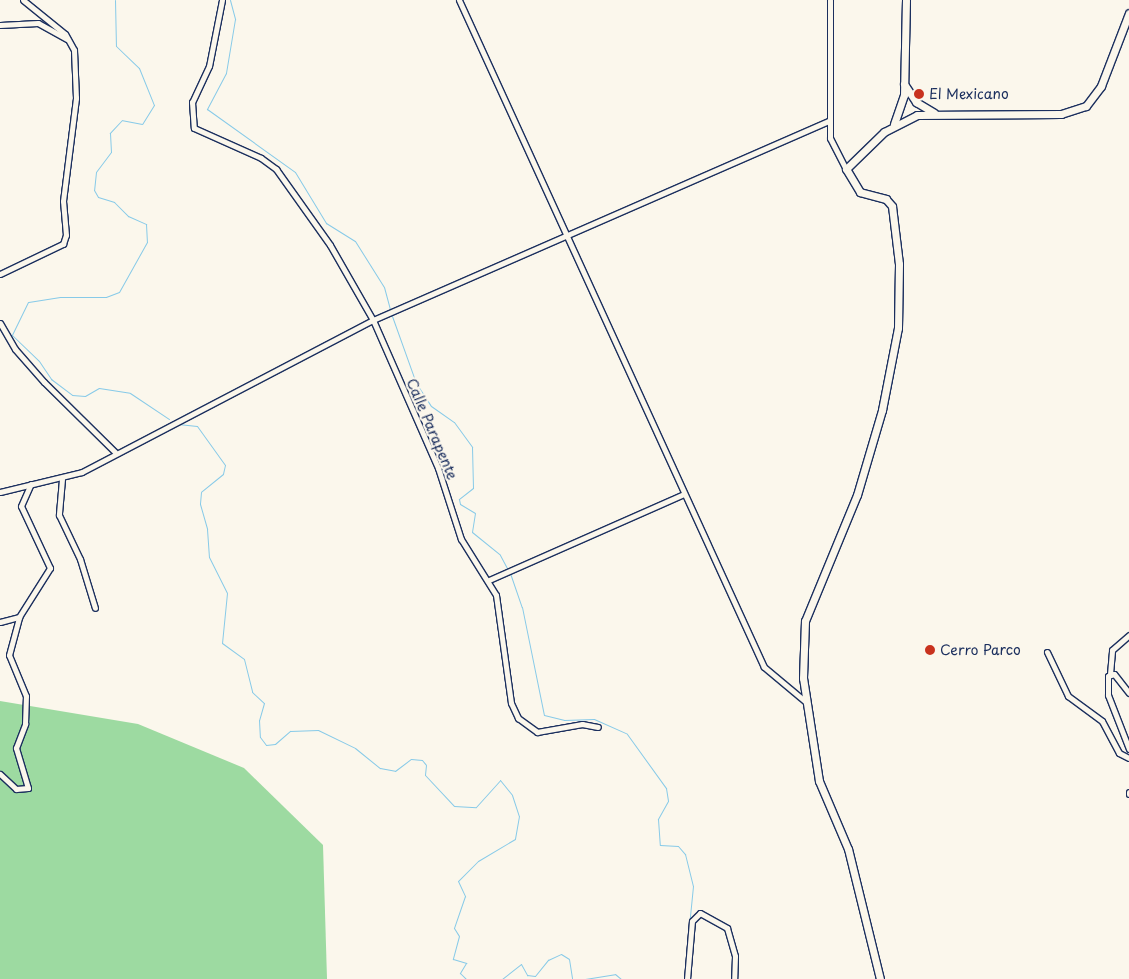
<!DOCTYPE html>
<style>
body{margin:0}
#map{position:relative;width:1129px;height:979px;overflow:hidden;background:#fbf7ec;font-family:"Playpen Sans",sans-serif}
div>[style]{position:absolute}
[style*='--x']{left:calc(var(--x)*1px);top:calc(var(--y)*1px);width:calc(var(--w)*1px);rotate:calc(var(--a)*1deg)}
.green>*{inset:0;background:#9ddaa1}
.stream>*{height:1px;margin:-0.5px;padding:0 0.5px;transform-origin:0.5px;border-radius:0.5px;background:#87cae8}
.roads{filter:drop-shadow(1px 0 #1b2f5e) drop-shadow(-1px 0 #1b2f5e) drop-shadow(0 1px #1b2f5e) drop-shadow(0 -1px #1b2f5e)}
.street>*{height:5px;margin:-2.5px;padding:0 2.5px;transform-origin:2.5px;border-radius:2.5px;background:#fbf7ec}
.secondary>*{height:7px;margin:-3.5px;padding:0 3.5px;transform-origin:3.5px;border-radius:3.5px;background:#fbf7ec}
.dots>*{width:14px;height:14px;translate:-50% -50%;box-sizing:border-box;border:2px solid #fbf7ec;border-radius:50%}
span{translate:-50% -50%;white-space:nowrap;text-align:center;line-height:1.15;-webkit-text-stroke:4.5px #fbf7ec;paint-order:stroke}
.poi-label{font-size:14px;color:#1b2f5e}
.left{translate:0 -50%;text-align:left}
.street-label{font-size:14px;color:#1b2f5e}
</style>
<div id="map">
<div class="green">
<i style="clip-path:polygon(0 701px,138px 724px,244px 768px,323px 845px,327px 979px,0 979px)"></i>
</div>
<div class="stream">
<i style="--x:115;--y:0;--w:46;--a:88.8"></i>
<i style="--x:116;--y:46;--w:32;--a:44"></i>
<i style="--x:139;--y:68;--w:40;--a:68"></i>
<i style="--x:154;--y:105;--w:22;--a:122"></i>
<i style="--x:142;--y:124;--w:20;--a:-169"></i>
<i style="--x:122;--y:120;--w:18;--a:133"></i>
<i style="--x:110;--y:133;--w:19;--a:87"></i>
<i style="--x:111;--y:152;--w:25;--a:127"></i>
<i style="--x:96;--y:172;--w:18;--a:96"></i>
<i style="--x:94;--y:190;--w:8;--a:60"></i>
<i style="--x:98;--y:197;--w:17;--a:17"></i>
<i style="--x:114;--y:202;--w:20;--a:45"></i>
<i style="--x:128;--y:216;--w:20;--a:24"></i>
<i style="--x:146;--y:224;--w:18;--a:87"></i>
<i style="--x:147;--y:242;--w:57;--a:119.2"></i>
<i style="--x:119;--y:292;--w:14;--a:159"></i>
<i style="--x:106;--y:297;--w:46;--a:180"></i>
<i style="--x:60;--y:297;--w:32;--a:171"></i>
<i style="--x:28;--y:302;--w:37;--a:116"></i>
<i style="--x:12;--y:335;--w:37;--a:44"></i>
<i style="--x:39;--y:361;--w:22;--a:56"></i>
<i style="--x:51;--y:379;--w:26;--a:37"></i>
<i style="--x:72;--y:395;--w:13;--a:4"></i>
<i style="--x:85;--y:396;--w:16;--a:-30"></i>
<i style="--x:99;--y:388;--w:31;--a:9"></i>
<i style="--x:130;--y:393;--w:47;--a:33.7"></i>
<i style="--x:230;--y:0;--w:20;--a:75"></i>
<i style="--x:235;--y:19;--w:55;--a:99.5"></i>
<i style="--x:226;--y:73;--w:41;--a:117.8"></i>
<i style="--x:207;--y:109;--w:108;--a:35.6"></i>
<i style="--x:295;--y:172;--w:60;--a:58.7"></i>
<i style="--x:326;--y:223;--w:34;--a:32"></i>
<i style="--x:355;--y:241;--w:54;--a:57.8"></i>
<i style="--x:384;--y:287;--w:23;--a:75"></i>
<i style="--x:392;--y:316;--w:71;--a:70.3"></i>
<i style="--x:416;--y:383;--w:27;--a:57"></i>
<i style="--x:431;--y:406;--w:28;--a:35"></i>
<i style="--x:454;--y:422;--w:31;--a:54"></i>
<i style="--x:472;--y:447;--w:41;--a:88.6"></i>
<i style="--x:473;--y:488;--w:18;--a:142"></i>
<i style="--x:459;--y:499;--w:5;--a:79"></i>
<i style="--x:460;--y:504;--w:17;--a:31"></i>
<i style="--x:475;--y:513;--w:19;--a:99"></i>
<i style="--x:472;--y:532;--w:36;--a:39"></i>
<i style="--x:500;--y:555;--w:17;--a:62"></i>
<i style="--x:178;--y:424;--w:19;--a:6"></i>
<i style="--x:197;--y:426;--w:48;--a:54.3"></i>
<i style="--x:225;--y:465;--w:9;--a:103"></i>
<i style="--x:223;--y:474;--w:28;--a:141"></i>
<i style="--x:201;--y:492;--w:12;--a:95"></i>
<i style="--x:200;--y:504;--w:26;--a:74"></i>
<i style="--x:207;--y:529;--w:28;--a:86"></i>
<i style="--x:209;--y:557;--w:40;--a:63.4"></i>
<i style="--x:227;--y:593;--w:50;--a:95.7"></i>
<i style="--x:222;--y:643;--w:27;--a:36"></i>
<i style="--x:244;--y:659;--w:34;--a:76"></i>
<i style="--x:252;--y:692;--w:16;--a:43"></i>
<i style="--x:264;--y:703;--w:18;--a:106"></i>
<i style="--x:259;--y:720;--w:17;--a:87"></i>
<i style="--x:260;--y:737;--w:10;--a:53"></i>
<i style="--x:266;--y:745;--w:9;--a:-6"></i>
<i style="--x:275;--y:744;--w:20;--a:-41"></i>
<i style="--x:290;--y:731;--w:28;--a:-2"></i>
<i style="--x:318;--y:730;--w:41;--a:25.9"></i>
<i style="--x:355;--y:748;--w:32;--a:39"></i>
<i style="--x:380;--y:768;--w:15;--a:11"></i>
<i style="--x:395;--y:771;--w:20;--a:-37"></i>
<i style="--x:411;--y:759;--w:11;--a:5"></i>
<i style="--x:422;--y:760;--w:6;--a:51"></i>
<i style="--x:426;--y:765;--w:10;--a:96"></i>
<i style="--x:425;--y:775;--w:42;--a:46.9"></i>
<i style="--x:454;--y:806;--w:22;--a:3"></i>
<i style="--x:476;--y:807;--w:36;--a:-48"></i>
<i style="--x:500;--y:780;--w:19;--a:51"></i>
<i style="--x:512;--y:795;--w:22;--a:72"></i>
<i style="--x:519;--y:816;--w:23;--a:100"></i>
<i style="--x:515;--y:839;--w:43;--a:149.3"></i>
<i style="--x:478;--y:861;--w:28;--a:135"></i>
<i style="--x:458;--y:881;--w:17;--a:65"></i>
<i style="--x:465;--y:896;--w:34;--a:109"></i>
<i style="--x:454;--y:928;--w:9;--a:58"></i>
<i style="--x:459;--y:936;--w:24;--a:105"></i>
<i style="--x:453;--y:959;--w:14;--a:17"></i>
<i style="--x:466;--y:963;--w:12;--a:121"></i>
<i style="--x:460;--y:973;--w:8;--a:45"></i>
<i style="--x:510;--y:573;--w:36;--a:71"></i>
<i style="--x:522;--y:607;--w:110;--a:78.5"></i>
<i style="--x:544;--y:715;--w:21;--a:14"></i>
<i style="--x:564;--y:720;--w:30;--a:-2"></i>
<i style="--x:594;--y:719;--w:36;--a:24"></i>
<i style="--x:627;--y:734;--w:67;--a:54.2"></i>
<i style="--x:666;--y:788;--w:13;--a:81"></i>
<i style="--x:668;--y:801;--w:21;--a:119"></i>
<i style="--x:658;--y:819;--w:26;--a:86"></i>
<i style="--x:660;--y:845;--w:18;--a:3"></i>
<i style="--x:678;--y:846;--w:11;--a:49"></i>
<i style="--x:685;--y:854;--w:33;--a:76"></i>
<i style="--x:693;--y:886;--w:50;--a:95.7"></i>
<i style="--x:466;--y:979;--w:15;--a:0"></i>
<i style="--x:488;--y:979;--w:10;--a:0"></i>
<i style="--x:502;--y:979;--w:24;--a:-38"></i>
<i style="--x:521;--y:964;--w:13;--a:61"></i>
<i style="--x:527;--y:975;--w:8;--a:7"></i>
<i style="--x:535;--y:976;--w:21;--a:-51"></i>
<i style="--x:548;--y:960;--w:14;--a:-25"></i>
<i style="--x:561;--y:954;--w:9;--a:32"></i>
<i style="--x:569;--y:959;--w:20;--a:81"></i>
<i style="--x:585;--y:979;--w:30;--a:-9"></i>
<i style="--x:615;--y:974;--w:8;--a:40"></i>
</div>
<div class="roads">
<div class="street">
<i style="--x:222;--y:0;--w:67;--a:101.1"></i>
<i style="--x:209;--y:66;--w:40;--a:115"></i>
<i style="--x:192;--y:102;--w:26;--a:86"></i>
<i style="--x:194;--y:128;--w:73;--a:24.1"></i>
<i style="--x:261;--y:158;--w:19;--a:36"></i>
<i style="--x:276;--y:169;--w:93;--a:54.6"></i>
<i style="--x:330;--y:245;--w:86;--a:60.2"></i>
<i style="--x:373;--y:320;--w:162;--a:66.3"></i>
<i style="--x:438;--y:468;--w:75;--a:72.1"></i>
<i style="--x:461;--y:539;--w:66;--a:58"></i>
<i style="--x:496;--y:595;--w:109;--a:82.1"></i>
<i style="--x:511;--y:703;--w:17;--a:65"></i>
<i style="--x:518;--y:718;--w:24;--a:36"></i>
<i style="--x:537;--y:732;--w:46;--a:-10.1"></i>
<i style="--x:582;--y:724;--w:16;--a:11"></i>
<i style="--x:459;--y:0;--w:733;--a:65.43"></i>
<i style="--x:764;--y:667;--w:55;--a:39.8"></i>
<i style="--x:830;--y:0;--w:138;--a:90"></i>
<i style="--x:830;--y:138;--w:35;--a:63"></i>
<i style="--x:0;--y:25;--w:38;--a:-3"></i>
<i style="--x:38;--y:23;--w:33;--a:29"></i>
<i style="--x:0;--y:274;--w:70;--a:-25.5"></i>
<i style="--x:63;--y:244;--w:9;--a:-72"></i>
<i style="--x:66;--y:235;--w:34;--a:-95"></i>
<i style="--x:63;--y:201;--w:104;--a:-82.8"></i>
<i style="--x:76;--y:98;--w:48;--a:-92.4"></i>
<i style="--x:74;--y:50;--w:18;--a:-119"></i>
<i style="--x:65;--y:34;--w:54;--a:-141"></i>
<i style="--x:0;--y:323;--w:30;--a:60"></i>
<i style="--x:15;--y:349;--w:44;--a:48.7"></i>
<i style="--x:44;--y:382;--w:100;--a:44.6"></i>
<i style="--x:62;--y:479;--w:36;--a:95"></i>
<i style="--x:59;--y:515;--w:49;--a:64.5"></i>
<i style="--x:80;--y:559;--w:51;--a:73"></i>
<i style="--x:0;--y:492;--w:84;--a:-13.7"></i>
<i style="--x:82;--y:472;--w:328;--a:-27.6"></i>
<i style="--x:373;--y:320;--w:498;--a:-23.6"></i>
<i style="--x:489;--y:580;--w:213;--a:-23.8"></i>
<i style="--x:0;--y:622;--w:20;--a:-15"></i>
<i style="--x:1047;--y:652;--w:49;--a:64.5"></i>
<i style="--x:1068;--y:696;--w:42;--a:36.3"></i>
<i style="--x:1102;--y:721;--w:36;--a:62"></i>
<i style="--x:1119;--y:753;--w:11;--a:27"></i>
<i style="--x:1110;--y:674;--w:24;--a:-85"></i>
<i style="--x:1112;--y:650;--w:23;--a:-41"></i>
<i style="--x:1129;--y:693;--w:24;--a:-128"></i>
<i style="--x:1114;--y:674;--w:6;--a:162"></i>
<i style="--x:1108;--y:676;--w:19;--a:90"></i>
<i style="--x:1108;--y:695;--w:58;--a:68.7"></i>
<i style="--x:0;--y:774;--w:22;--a:43"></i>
<i style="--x:16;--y:789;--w:12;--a:-5"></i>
<i style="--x:28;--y:788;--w:42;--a:-106.7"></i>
<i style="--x:16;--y:748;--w:26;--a:-69"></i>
<i style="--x:25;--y:724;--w:28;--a:-88"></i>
<i style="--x:26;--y:696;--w:44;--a:-112.5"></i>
<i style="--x:9;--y:655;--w:39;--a:-75"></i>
<i style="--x:19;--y:617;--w:58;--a:-57.7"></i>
<i style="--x:50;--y:568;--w:68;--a:-115.1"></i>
<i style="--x:21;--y:506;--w:24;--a:-66"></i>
<i style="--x:1129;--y:794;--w:2;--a:-90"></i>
<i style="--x:687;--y:979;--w:58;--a:-85.1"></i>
<i style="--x:692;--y:921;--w:11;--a:-45"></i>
<i style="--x:700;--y:913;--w:31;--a:29"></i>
<i style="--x:727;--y:928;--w:29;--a:74"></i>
<i style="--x:735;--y:956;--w:23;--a:92"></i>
</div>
<div class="secondary">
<i style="--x:904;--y:84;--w:22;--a:56"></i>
<i style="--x:916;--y:102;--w:21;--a:31"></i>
<i style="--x:894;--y:124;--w:31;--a:-71"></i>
<i style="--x:904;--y:95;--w:95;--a:-88.8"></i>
<i style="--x:880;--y:979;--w:134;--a:-103.8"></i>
<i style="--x:848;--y:849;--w:74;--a:-113.1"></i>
<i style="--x:819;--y:781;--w:104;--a:-98.8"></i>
<i style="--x:803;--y:678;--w:57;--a:-88"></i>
<i style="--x:805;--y:621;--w:136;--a:-67.6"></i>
<i style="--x:857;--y:495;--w:89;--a:-73.6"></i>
<i style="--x:882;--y:410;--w:84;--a:-79"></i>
<i style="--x:898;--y:328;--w:64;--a:-89.1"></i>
<i style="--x:899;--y:264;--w:58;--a:-96.9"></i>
<i style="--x:892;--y:206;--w:9;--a:-131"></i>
<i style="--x:886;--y:199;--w:27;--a:-165"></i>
<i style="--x:860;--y:192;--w:27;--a:-121"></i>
<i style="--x:846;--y:169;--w:53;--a:-44.2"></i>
<i style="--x:884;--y:132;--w:37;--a:-27"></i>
<i style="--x:917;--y:115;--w:144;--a:-0.4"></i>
<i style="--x:1061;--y:114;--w:26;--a:-18"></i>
<i style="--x:1086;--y:106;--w:25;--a:-53"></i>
<i style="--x:1101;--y:86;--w:78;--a:-69"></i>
</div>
</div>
<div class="dots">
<i style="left:919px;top:94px;background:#c8321e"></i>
<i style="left:930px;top:650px;background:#c8321e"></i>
</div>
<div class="poi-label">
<span class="left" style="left:929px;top:94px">El Mexicano</span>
<span class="left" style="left:940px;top:650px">Cerro Parco</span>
</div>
<div class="street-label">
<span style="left:432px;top:429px;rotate:67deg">Calle Parapente</span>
</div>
</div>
